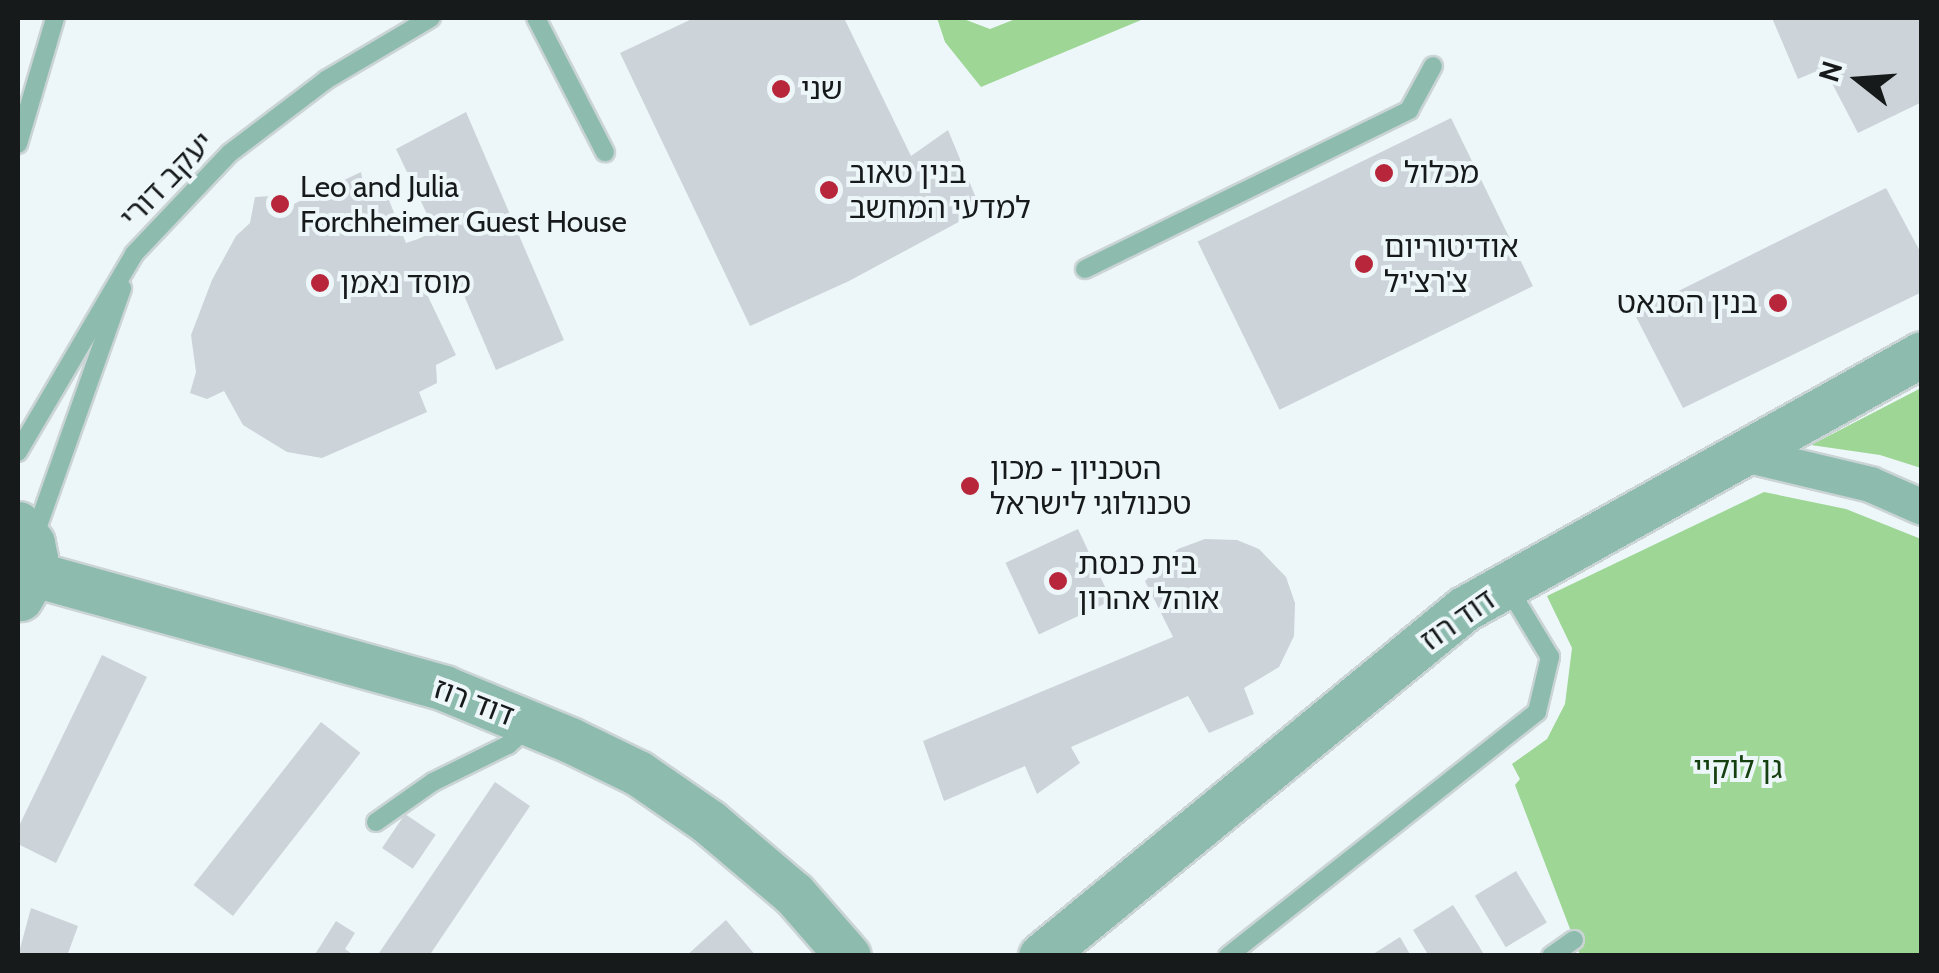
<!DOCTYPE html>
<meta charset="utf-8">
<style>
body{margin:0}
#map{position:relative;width:1939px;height:973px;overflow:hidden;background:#edf7f9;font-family:Cabin,"Noto Sans Hebrew",sans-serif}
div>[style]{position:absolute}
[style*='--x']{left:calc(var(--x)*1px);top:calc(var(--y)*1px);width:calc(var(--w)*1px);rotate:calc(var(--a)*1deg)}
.green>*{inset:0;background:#9ed695}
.building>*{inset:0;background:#ccd3d9;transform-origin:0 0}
.roads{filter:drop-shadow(2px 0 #cbd4d5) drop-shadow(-2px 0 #cbd4d5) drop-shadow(0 2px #cbd4d5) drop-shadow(0 -2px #cbd4d5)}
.service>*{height:18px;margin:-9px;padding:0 9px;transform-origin:9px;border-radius:9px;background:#8dbcae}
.minor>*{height:35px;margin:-17.5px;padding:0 17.5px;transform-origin:17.5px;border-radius:17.5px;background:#8dbcae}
.tertiary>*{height:45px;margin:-22.5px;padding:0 22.5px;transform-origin:22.5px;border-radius:22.5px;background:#8dbcae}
.dots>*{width:28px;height:28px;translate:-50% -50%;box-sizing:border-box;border:5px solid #edf7f9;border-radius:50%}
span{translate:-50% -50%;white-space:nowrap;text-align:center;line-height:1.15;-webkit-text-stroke:8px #edf7f9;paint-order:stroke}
.poi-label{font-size:30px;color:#171a1b}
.left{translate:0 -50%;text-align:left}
.right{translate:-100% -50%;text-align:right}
.street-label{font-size:30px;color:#171a1b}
.park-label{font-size:30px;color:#164010}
.frame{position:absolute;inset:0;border:20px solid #171a1b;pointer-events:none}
.north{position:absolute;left:1809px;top:30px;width:100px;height:100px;-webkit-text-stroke:8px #edf7f9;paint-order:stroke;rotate:287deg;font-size:28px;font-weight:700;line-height:40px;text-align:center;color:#171a1b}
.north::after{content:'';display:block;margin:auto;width:35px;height:45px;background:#171a1b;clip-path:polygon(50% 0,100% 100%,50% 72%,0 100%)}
</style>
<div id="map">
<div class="green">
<i style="clip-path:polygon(937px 18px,961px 18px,990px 29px,1018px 18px,1146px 18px,981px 87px,945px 42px)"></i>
<i style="clip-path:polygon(1921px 388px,1921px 468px,1880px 455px,1811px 445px)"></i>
<i style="clip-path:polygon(1764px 492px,1846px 509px,1921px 539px,1921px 955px,1580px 955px,1515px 785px,1520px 779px,1512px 764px,1547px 739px,1565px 704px,1572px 648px,1547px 596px)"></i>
</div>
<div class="building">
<i style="clip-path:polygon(694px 18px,844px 18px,911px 156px,948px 130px,981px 210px,849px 281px,750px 326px,620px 53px)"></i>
<i style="clip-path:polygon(1772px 18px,1922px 18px,1922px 102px,1858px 133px,1824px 68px,1798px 79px)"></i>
<i style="clip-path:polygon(466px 112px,564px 340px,496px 370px,454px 272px,423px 286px,456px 355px,436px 365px,437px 383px,419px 392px,427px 412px,322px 458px,287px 452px,243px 425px,224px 391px,207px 399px,190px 393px,196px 372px,191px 335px,212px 280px,236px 236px,250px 223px,255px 197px,272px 196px,277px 212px,361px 172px,364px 188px,370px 194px,378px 198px,387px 195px,406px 243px,418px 239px,435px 231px,396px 149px)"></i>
<i style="left:1451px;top:118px;width:187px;height:282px;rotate:64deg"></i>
<i style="clip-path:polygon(1886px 188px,1922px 255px,1922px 292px,1683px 408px,1634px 313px)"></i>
<i style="left:1078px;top:529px;width:79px;height:80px;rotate:65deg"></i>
<i style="clip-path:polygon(1205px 539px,1237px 540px,1259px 549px,1286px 577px,1295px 603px,1294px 636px,1279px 667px,1244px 688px,1254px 714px,1209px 733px,1188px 696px,1071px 747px,1080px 763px,1037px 794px,1025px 766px,944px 801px,923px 741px,1173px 637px,1145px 581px,1178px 549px)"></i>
<i style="clip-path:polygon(102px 655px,147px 677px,56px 863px,18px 844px,18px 828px)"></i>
<i style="left:321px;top:722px;width:50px;height:207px;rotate:38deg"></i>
<i style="clip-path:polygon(495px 782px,530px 806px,429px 956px,377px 956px)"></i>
<i style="left:405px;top:814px;width:37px;height:41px;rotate:34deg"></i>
<i style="left:1516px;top:871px;width:60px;height:48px;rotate:59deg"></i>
<i style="clip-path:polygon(1453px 905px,1467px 927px,1485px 956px,1429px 956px,1413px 930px)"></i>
<i style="clip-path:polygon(31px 908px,78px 926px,67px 956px,18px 956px)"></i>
<i style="clip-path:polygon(726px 920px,756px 956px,686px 956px)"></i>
<i style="clip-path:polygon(336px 921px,355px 933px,345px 949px,355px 956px,314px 956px)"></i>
<i style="clip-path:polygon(1400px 937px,1411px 956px,1370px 956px)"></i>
</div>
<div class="roads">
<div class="service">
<i style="--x:536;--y:18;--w:151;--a:62.8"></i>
<i style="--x:18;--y:144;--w:131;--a:-73.6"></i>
<i style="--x:1085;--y:269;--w:361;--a:-26.1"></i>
<i style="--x:1409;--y:110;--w:50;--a:-61.4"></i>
<i style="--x:18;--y:452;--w:229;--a:-59.6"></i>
<i style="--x:134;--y:254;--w:139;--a:-46.5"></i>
<i style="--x:230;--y:153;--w:121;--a:-37.2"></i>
<i style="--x:326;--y:80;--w:122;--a:-30.6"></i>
<i style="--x:34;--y:537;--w:264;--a:-70.5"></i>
<i style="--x:376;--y:822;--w:70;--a:-35.1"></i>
<i style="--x:433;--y:782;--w:84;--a:-26.3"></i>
<i style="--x:508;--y:745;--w:30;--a:-41"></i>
<i style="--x:1228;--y:956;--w:394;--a:-38.3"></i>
<i style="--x:1537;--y:712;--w:57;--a:-76.7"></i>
<i style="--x:1550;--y:657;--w:83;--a:-121.2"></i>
<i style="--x:1551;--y:956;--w:28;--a:-35"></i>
</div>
<div class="minor">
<i style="--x:1740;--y:453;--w:134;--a:13.4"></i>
<i style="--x:1870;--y:484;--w:57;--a:23.9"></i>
</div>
<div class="tertiary">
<i style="--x:18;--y:524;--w:24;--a:54"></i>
<i style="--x:32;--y:543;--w:15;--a:79"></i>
<i style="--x:35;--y:558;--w:16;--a:94"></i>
<i style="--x:34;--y:574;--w:28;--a:120"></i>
<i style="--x:34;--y:574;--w:426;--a:15.5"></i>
<i style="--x:444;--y:688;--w:136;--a:22.4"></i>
<i style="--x:570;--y:740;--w:76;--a:25.9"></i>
<i style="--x:638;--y:773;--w:86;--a:34.6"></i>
<i style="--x:709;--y:822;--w:111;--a:40.3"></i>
<i style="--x:794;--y:894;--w:82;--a:48.9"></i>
<i style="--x:1041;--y:956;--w:547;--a:-39.36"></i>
<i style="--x:1464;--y:609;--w:524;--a:-29.11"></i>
</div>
</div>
<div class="dots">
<i style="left:781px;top:89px;background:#b7263b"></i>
<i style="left:1384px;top:173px;background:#b7263b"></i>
<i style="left:829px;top:190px;background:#b7263b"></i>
<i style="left:280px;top:204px;background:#b7263b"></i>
<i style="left:1364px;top:264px;background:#b7263b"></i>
<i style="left:320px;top:283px;background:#b7263b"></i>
<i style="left:1778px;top:303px;background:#b7263b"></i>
<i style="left:970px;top:486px;background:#b7263b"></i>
<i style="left:1058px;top:581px;background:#b7263b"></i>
</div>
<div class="poi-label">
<span class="left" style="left:801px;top:89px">שני</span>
<span class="left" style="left:849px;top:190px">בנין טאוב<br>למדעי המחשב</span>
<span class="left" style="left:1404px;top:173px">מכלול</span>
<span class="left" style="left:300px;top:204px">Leo and Julia<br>Forchheimer Guest House</span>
<span class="left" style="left:1384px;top:264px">אודיטוריום<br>צ'רצ'יל</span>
<span class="left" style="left:340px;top:283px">מוסד נאמן</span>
<span class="right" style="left:1758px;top:303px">בנין הסנאט</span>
<span class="left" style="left:990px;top:486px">הטכניון - מכון<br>טכנולוגי לישראל</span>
<span class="left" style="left:1078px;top:581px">בית כנסת<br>אוהל אהרון</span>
</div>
<div class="street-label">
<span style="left:167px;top:180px;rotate:-46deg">יעקב דורי</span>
<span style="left:1458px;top:620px;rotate:-35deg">דוד רוז</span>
<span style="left:474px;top:702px;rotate:21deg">דוד רוז</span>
</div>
<div class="park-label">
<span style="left:1738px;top:768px">גן לוקיי</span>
</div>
<div class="frame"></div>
<div class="north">N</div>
</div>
